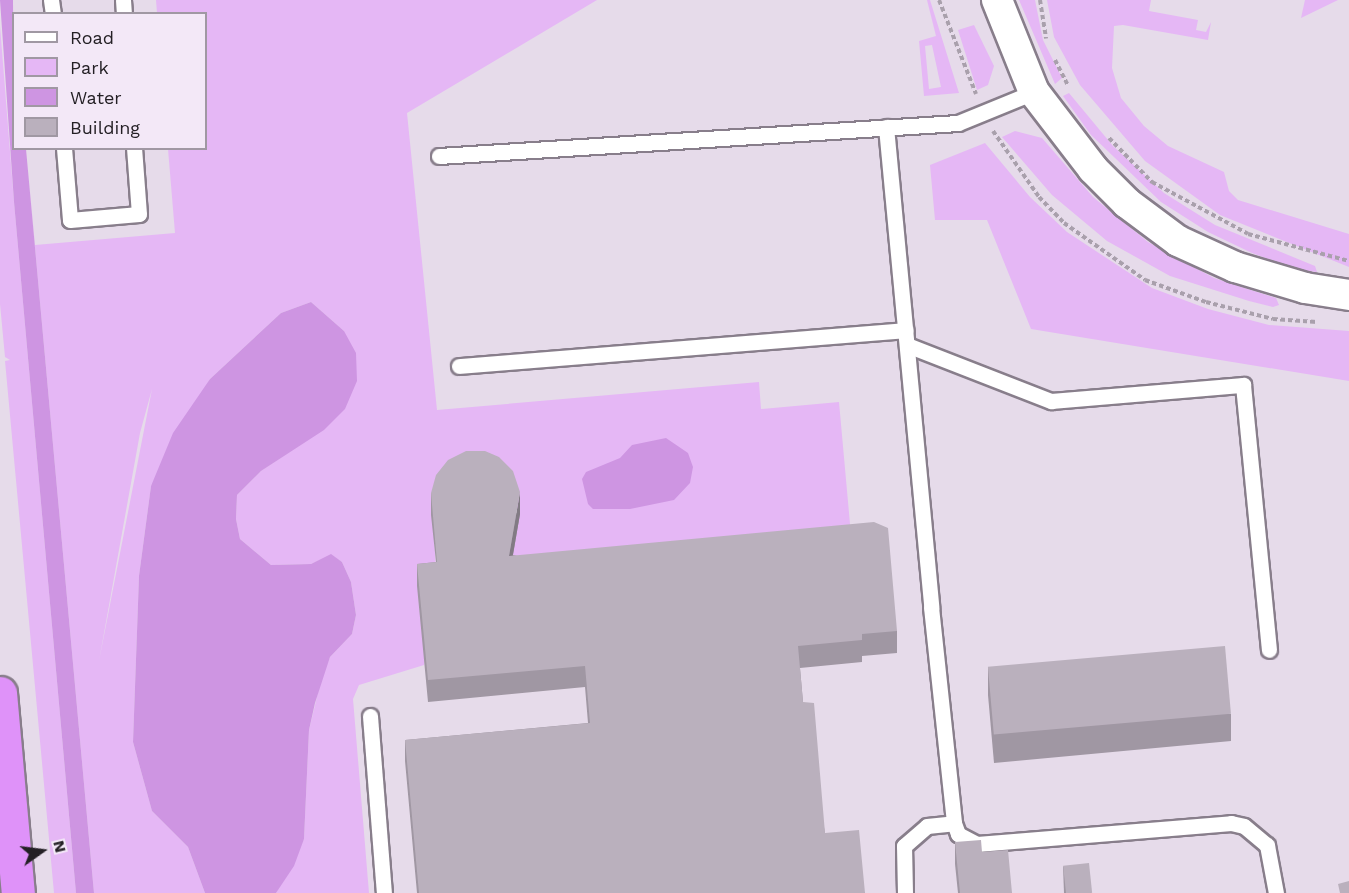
<!DOCTYPE html>
<style>
body{margin:0}
#map{position:relative;width:1349px;height:893px;overflow:hidden;background:#e6dbea;font-family:"Work Sans",sans-serif}
div>[style]{position:absolute}
[style*='--x']{left:calc(var(--x)*1px);top:calc(var(--y)*1px);width:calc(var(--w)*1px);rotate:calc(var(--a)*1deg)}
.green>*{inset:0;background:#e5b7f5}
.water>*{inset:0;background:#ce95e2}
.path>*{height:4px;margin-top:-2px;transform-origin:0;background:repeating-linear-gradient(90deg,#a9a0ac 0 4.5px,transparent 0 7.5px)}
.roads{filter:drop-shadow(2px 0 #887e8b) drop-shadow(-2px 0 #887e8b) drop-shadow(0 2px #887e8b) drop-shadow(0 -2px #887e8b)}
.lane>*{height:15px;margin:-7.5px;padding:0 7.5px;transform-origin:7.5px;border-radius:7.5px;background:#fff}
.street>*{height:30px;margin:-15px;padding:0 15px;transform-origin:15px;border-radius:15px;background:#fff}
.highway>*{height:33px;margin:-16.5px;padding:0 16.5px;transform-origin:16.5px;border-radius:16.5px;background:#df92f9}
.wall>*{inset:0;background:#a097a3}
.shaded-wall>*{inset:0;background:#827b84}
.building>*{inset:0;background:#bab0bd;transform-origin:0 0}
span{translate:-50% -50%;white-space:nowrap;text-align:center;line-height:1.15;-webkit-text-stroke:5px #f3e8f7;paint-order:stroke}
.legend{position:absolute;left:12px;top:12px;width:195px;height:138px;box-sizing:border-box;background:#f3e8f7;border:2px solid #a098a3;margin:0;padding:8px 10px;list-style:none;font-size:18px;color:#242025}
.legend li{display:flex;align-items:center;gap:12px;height:30px}
.legend b{width:30px;border:2px solid #a098a3}
.north{position:absolute;left:12px;top:821px;width:60px;height:60px;-webkit-text-stroke:4px #f3e8f7;paint-order:stroke;rotate:76deg;font-size:16px;font-weight:700;line-height:24px;text-align:center;color:#242025}
.north::after{content:'';display:block;margin:auto;width:21px;height:27px;background:#242025;clip-path:polygon(50% 0,100% 100%,50% 72%,0 100%)}
</style>
<div id="map">
<div class="green">
<i style="clip-path:polygon(evenodd,156px 0,597px 0,407px 113px,437px 410px,759px 382px,761px 409px,839px 402px,852px 546px,509px 577px,519px 510px,432px 507px,437px 584px,424px 665px,359px 685px,353px 699px,369px 893px,276px 893px,304px 839px,309px 730px,322px 676px,330px 657px,352px 634px,356px 615px,351px 582px,342px 562px,331px 555px,311px 564px,271px 565px,240px 539px,236px 519px,237px 495px,261px 471px,318px 433px,344px 331px,311px 302px,281px 313px,210px 379px,151px 486px,139px 576px,133px 742px,152px 811px,188px 847px,205px 893px,94px 893px,26px 149px,35px 245px,175px 233px,168px 149px,206px 148px,206px 14px,157px 13px,156px 0,152px 389px,99px 661px,140px 433px,152px 389px)"></i>
<i style="clip-path:polygon(evenodd,927px 0,930px 0,959px 93px,924px 96px,919px 41px,936px 36px,927px 0,932px 45px,941px 87px,929px 89px,925px 46px,932px 45px)"></i>
<i style="clip-path:polygon(1019px 0,1035px 0,1043px 40px,1062px 78px,1055px 84px)"></i>
<i style="clip-path:polygon(1047px 0,1151px 0,1149px 11px,1198px 20px,1196px 30px,1206px 32px,1211px 22px,1208px 40px,1123px 25px,1114px 26px,1112px 68px,1121px 98px,1144px 126px,1168px 146px,1224px 172px,1229px 191px,1238px 200px,1349px 234px,1349px 267px,1220px 215px,1145px 161px,1080px 85px,1054px 37px)"></i>
<i style="clip-path:polygon(1305px 0,1338px 0,1301px 18px)"></i>
<i style="clip-path:polygon(974px 25px,994px 66px,988px 85px,977px 90px,958px 30px)"></i>
<i style="clip-path:polygon(0 26px,14px 202px,76px 893px,54px 893px,5px 361px,10px 360px,5px 357px,0 304px)"></i>
<i style="clip-path:polygon(1069px 93px,1113px 146px,1164px 193px,1215px 225px,1315px 266px,1317px 272px,1297px 270px,1252px 253px,1208px 232px,1161px 202px,1091px 135px,1063px 96px)"></i>
<i style="clip-path:polygon(1015px 131px,1042px 138px,1093px 197px,1148px 242px,1214px 278px,1276px 298px,1279px 305px,1273px 307px,1249px 301px,1170px 276px,1107px 241px,1052px 195px,1002px 137px)"></i>
<i style="clip-path:polygon(985px 143px,1030px 197px,1067px 232px,1152px 288px,1208px 309px,1269px 325px,1349px 331px,1349px 381px,1031px 329px,987px 220px,935px 220px,930px 165px)"></i>
</div>
<div class="water">
<i style="clip-path:polygon(0 0,13px 0,14px 148px,26px 149px,94px 893px,76px 893px,14px 202px)"></i>
<i style="clip-path:polygon(311px 302px,344px 331px,356px 353px,357px 381px,345px 409px,324px 430px,261px 471px,237px 495px,236px 519px,240px 539px,271px 565px,311px 564px,331px 554px,342px 562px,351px 582px,356px 615px,352px 634px,330px 657px,315px 703px,309px 730px,304px 839px,294px 866px,276px 893px,205px 893px,188px 847px,152px 811px,133px 742px,139px 576px,151px 486px,173px 433px,210px 379px,281px 313px)"></i>
<i style="clip-path:polygon(666px 438px,688px 453px,693px 467px,690px 483px,674px 500px,630px 509px,593px 509px,588px 504px,582px 479px,586px 472px,620px 458px,632px 445px)"></i>
</div>
<div class="path">
<i style="--x:939;--y:0;--w:101;--a:68.5"></i>
<i style="--x:1040;--y:0;--w:39;--a:81"></i>
<i style="--x:1055;--y:60;--w:28;--a:63"></i>
<i style="--x:993;--y:131;--w:80;--a:55.1"></i>
<i style="--x:1039;--y:197;--w:36;--a:46"></i>
<i style="--x:1064;--y:223;--w:99;--a:35.1"></i>
<i style="--x:1145;--y:280;--w:65;--a:19.8"></i>
<i style="--x:1206;--y:302;--w:69;--a:14.2"></i>
<i style="--x:1273;--y:319;--w:44;--a:3.9"></i>
<i style="--x:1109;--y:138;--w:62;--a:45.7"></i>
<i style="--x:1152;--y:182;--w:109;--a:28.4"></i>
<i style="--x:1248;--y:234;--w:105;--a:15"></i>
</div>
<div class="roads">
<div class="lane">
<i style="--x:51;--y:0;--w:14;--a:82"></i>
<i style="--x:123;--y:0;--w:14;--a:86"></i>
<i style="--x:886;--y:127;--w:482;--a:84.6"></i>
<i style="--x:931;--y:607;--w:217;--a:83.9"></i>
<i style="--x:954;--y:823;--w:12;--a:70"></i>
<i style="--x:958;--y:834;--w:21;--a:28"></i>
<i style="--x:977;--y:844;--w:255;--a:-4.7"></i>
<i style="--x:1231;--y:823;--w:13;--a:13"></i>
<i style="--x:1244;--y:826;--w:30;--a:40"></i>
<i style="--x:1267;--y:845;--w:49;--a:79.4"></i>
<i style="--x:64;--y:148;--w:72;--a:85.2"></i>
<i style="--x:70;--y:220;--w:69;--a:-5"></i>
<i style="--x:139;--y:214;--w:66;--a:-94.3"></i>
<i style="--x:439;--y:156;--w:520;--a:-3.64"></i>
<i style="--x:958;--y:123;--w:82;--a:-22.2"></i>
<i style="--x:907;--y:345;--w:155;--a:21.3"></i>
<i style="--x:1051;--y:401;--w:193;--a:-4.8"></i>
<i style="--x:1243;--y:385;--w:266;--a:84.4"></i>
<i style="--x:459;--y:366;--w:448;--a:-4.6"></i>
<i style="--x:370;--y:716;--w:178;--a:85.5"></i>
<i style="--x:905;--y:893;--w:47;--a:-91.2"></i>
<i style="--x:904;--y:846;--w:30;--a:-41"></i>
<i style="--x:927;--y:826;--w:27;--a:-6"></i>
</div>
<div class="street">
<i style="--x:997;--y:0;--w:99;--a:68.1"></i>
<i style="--x:1034;--y:92;--w:97;--a:52.5"></i>
<i style="--x:1093;--y:169;--w:48;--a:45"></i>
<i style="--x:1127;--y:203;--w:64;--a:36.7"></i>
<i style="--x:1178;--y:241;--w:63;--a:24.5"></i>
<i style="--x:1235;--y:267;--w:73;--a:16.7"></i>
<i style="--x:1305;--y:288;--w:45;--a:9"></i>
</div>
<div class="highway">
<i style="--x:0;--y:693;--w:201;--a:84.9"></i>
</div>
</div>
<div class="wall">
<i style="clip-path:polygon(431px 493px,520px 514px,513px 555px,897px 631px,897px 653px,862px 656px,862px 662px,800px 668px,803px 702px,825px 833px,865px 893px,417px 893px,405px 761px,405px 740px,588px 723px,585px 687px,428px 702px,417px 586px,417px 564px,436px 562px,431px 515px)"></i>
<i style="clip-path:polygon(988px 667px,1231px 714px,1231px 741px,994px 763px,988px 695px)"></i>
<i style="clip-path:polygon(955px 842px,982px 852px,1012px 893px,958px 893px,955px 864px)"></i>
<i style="clip-path:polygon(1063px 866px,1092px 893px,1064px 893px)"></i>
</div>
<div class="shaded-wall">
<i style="clip-path:polygon(520px 492px,520px 514px,509px 577px,509px 556px)"></i>
</div>
<div class="building">
<i style="clip-path:polygon(466px 451px,485px 451px,499px 457px,513px 471px,520px 492px,509px 556px,874px 522px,888px 528px,897px 631px,862px 634px,862px 640px,798px 646px,803px 702px,814px 703px,825px 833px,859px 830px,865px 893px,419px 893px,405px 740px,590px 723px,585px 666px,428px 680px,417px 564px,437px 562px,431px 493px,436px 475px,448px 460px)"></i>
<i style="left:1225px;top:646px;width:68px;height:238px;rotate:85deg"></i>
<i style="clip-path:polygon(981px 840px,982px 852px,1008px 850px,1012px 893px,960px 893px,955px 842px)"></i>
<i style="left:1089px;top:863px;width:30px;height:26px;rotate:84deg"></i>
<i style="clip-path:polygon(1349px 881px,1349px 893px,1340px 893px,1338px 884px)"></i>
</div>
<ul class="legend">
<li><b style="height:8px;background:#fff"></b>Road</li>
<li><b style="height:16px;background:#e5b7f5"></b>Park</li>
<li><b style="height:16px;background:#ce95e2"></b>Water</li>
<li><b style="height:16px;background:#bab0bd"></b>Building</li>
</ul>
<div class="north">N</div>
</div>
